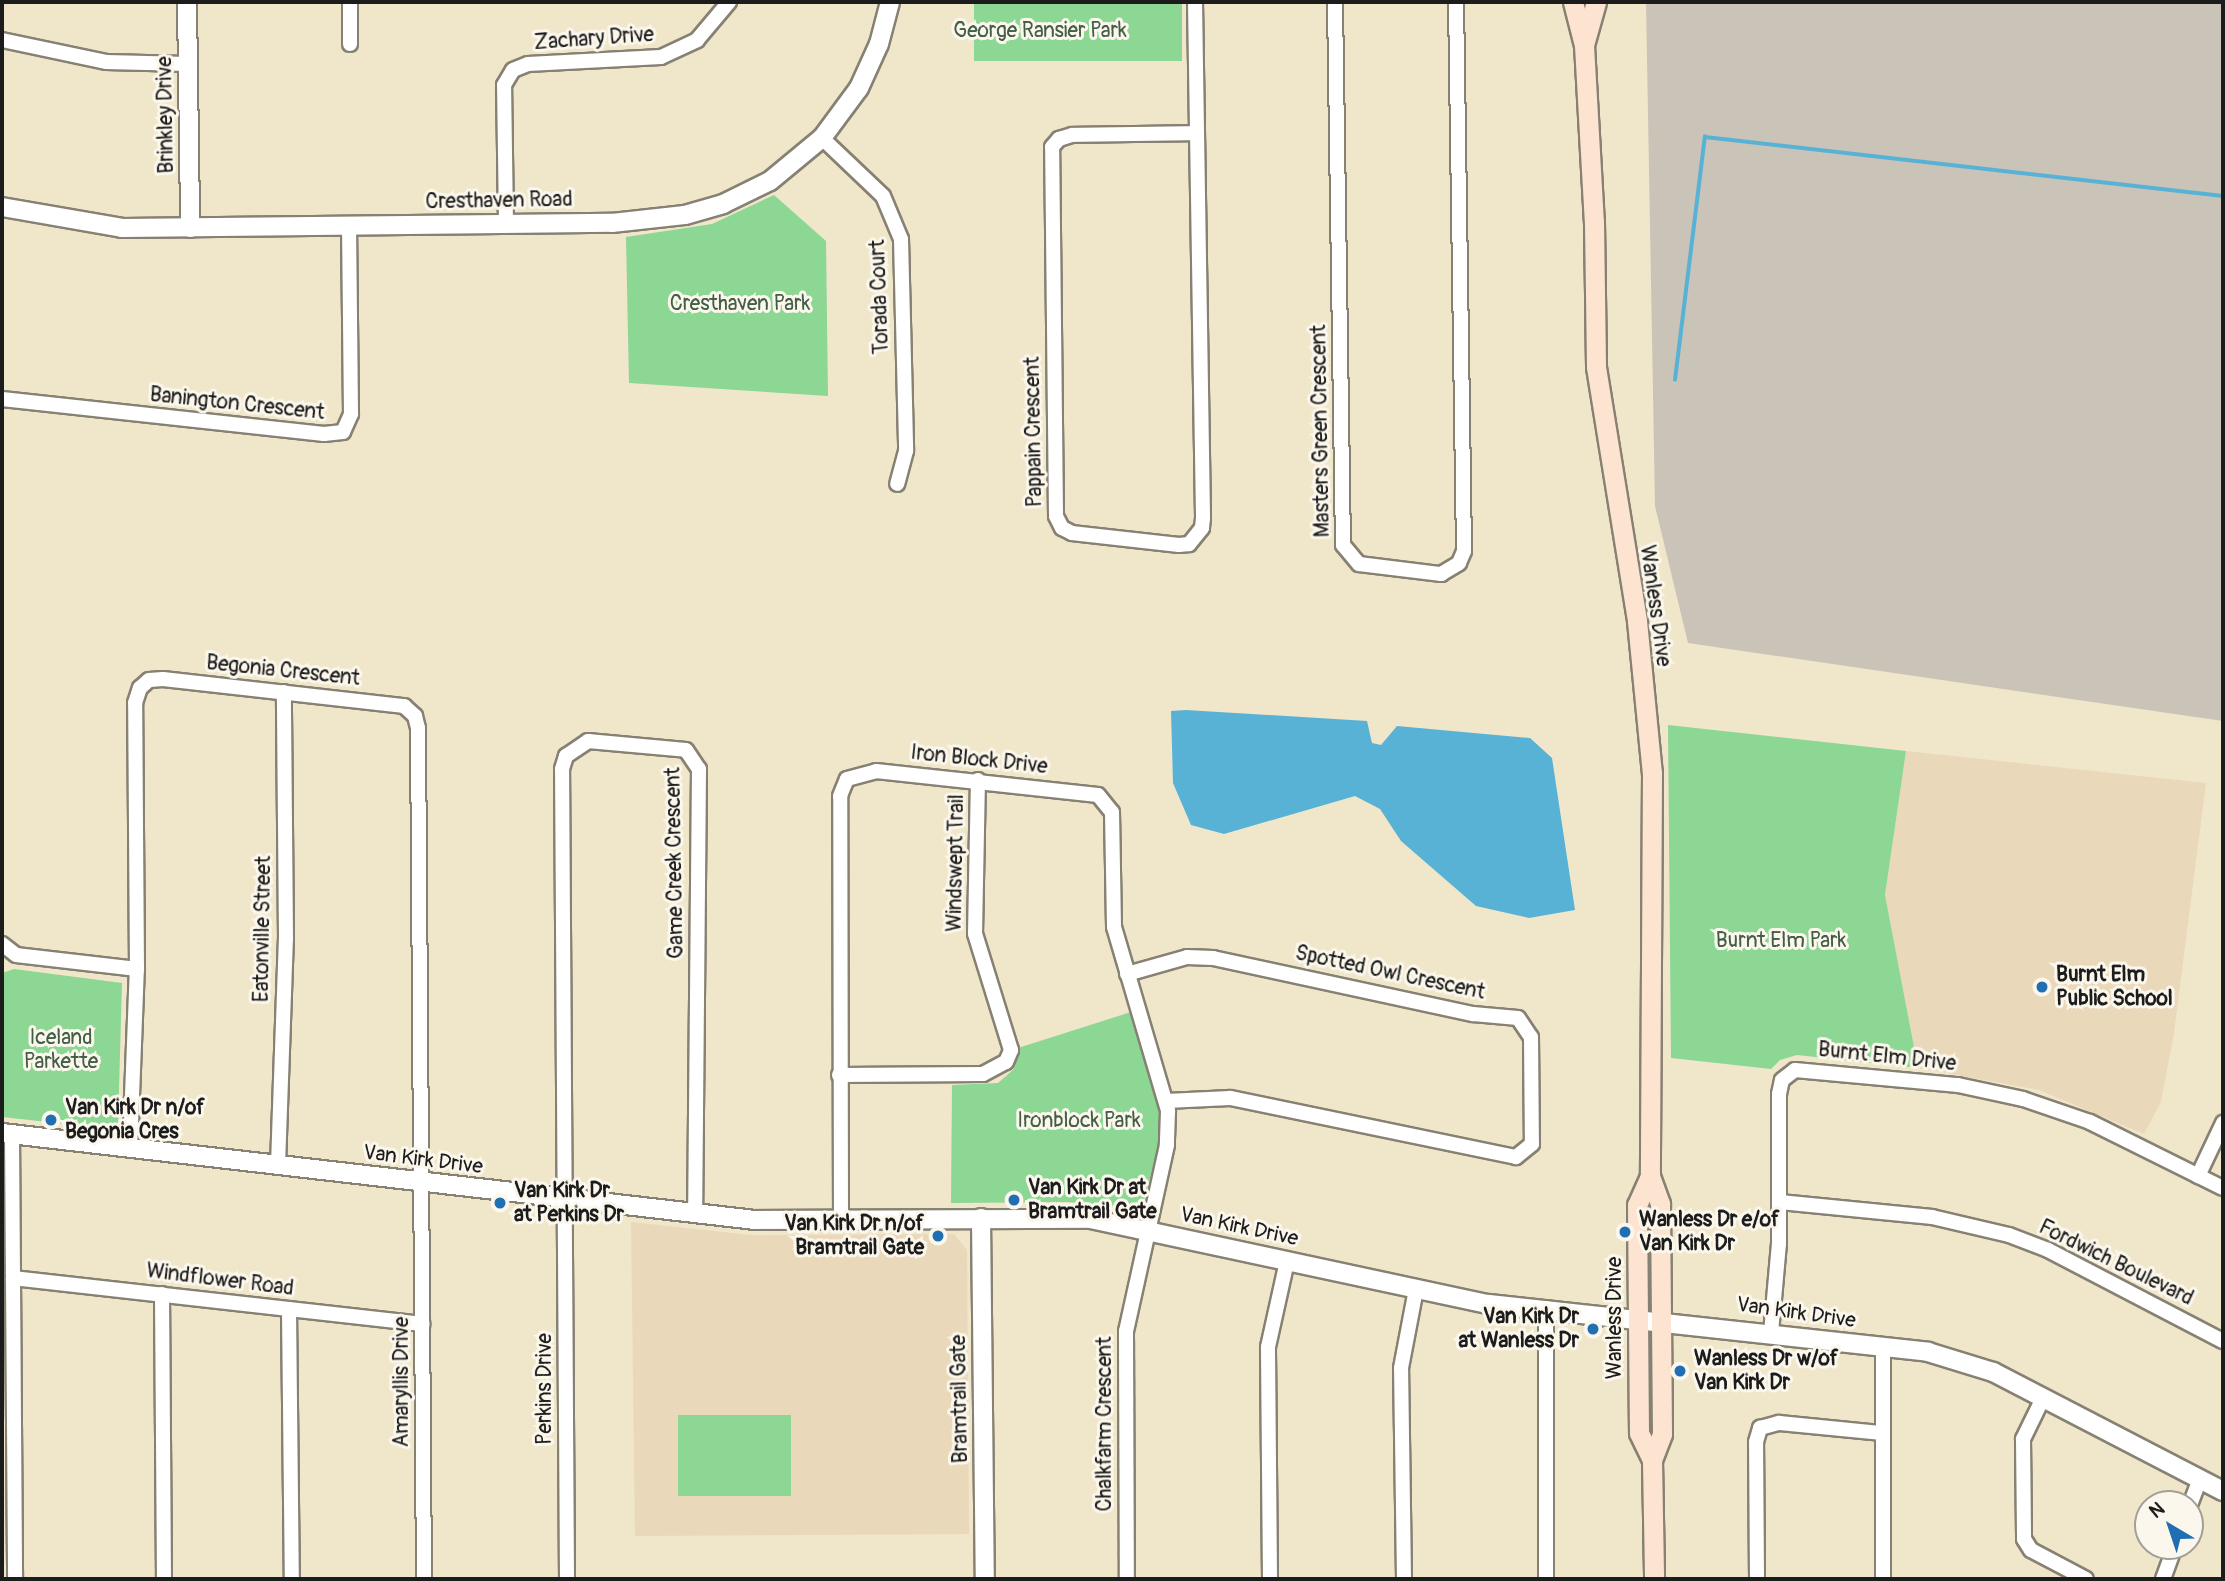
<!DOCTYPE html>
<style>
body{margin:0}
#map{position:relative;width:2225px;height:1581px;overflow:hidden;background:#f0e6ca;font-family:Pangolin,sans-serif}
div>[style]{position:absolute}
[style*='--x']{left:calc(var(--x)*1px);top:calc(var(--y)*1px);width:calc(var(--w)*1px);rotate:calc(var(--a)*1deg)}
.built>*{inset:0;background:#ead8ba}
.industrial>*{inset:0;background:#cac3b8}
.green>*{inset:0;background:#8bd793;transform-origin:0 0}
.water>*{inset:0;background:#58b2d5}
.stream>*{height:3.5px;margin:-1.75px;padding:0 1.75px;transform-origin:1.75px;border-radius:1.75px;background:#58b2d5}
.roads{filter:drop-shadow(2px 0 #868173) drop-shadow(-2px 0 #868173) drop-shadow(0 2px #868173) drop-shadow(0 -2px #868173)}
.minor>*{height:14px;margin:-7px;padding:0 7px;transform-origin:7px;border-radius:7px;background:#fff}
.tertiary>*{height:18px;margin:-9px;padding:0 9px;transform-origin:9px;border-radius:9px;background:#fff}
.secondary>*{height:19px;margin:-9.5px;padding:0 9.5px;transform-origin:9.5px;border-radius:9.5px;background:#fde4d0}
.dots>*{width:19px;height:19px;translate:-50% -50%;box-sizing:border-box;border:4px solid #fbf7ec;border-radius:50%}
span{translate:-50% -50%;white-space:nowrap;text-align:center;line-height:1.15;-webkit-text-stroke:6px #fbf7ec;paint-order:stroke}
.park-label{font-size:21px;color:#435d46}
.street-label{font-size:21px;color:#1c1c1c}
.poi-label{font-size:21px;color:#1c1c1c;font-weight:700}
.left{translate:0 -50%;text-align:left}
.right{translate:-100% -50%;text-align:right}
.frame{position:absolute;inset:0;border:4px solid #1c1c1c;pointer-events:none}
.north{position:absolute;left:2134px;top:1490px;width:70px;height:70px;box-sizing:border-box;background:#fbf7ec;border:2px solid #a29f99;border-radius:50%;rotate:321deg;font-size:19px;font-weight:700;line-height:28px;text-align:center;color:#1c1c1c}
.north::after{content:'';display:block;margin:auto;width:24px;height:32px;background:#1f6fb2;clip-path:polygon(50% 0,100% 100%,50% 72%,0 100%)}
</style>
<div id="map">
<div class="built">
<i style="clip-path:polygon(1906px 751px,2206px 783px,2174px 1033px,2161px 1102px,2144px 1134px,2039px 1090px,1918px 1068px,1885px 895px)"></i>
<i style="clip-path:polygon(631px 1222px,751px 1235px,954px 1234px,967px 1250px,969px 1534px,635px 1536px)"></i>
</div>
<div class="industrial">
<i style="clip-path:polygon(1646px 2px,2223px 2px,2223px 721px,1688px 643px,1655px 506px)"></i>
</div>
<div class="green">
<i style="left:974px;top:2px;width:208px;height:59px"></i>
<i style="clip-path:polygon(774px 195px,826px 241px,828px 396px,629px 383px,626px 237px,712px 224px)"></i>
<i style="clip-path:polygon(1668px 725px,1906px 751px,1885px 895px,1918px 1068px,1797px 1055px,1780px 1060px,1771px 1069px,1671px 1058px)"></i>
<i style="clip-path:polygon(14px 969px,122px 983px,118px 1125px,112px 1129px,2px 1117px,2px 973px)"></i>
<i style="clip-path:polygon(1131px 1012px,1160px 1110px,1158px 1147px,1142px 1208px,1067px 1202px,951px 1203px,952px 1085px,998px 1083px,1014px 1069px,1018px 1048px)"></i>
<i style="left:678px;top:1415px;width:113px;height:81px"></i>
</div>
<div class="water">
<i style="clip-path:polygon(1186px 710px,1367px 721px,1372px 743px,1381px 745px,1397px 726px,1530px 738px,1552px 758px,1575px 910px,1529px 918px,1476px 906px,1401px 841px,1380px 809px,1355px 796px,1224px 834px,1191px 825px,1173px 783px,1171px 711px)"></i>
</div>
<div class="stream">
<i style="--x:1675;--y:380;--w:245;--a:-83"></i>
<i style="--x:1705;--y:137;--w:521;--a:6.5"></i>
</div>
<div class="roads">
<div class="minor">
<i style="--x:350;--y:2;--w:42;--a:90"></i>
<i style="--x:1195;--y:2;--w:516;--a:89.11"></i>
<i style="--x:1203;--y:518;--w:10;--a:96"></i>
<i style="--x:1202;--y:528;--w:21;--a:129"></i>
<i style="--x:1189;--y:544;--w:10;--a:174"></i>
<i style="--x:1179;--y:545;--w:108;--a:-173.6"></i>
<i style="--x:1072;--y:533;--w:11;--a:-153"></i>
<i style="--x:1062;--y:528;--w:13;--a:-117"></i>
<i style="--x:1056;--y:516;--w:369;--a:-90.6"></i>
<i style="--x:1052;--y:147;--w:11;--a:-49"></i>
<i style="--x:1059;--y:139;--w:14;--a:-17"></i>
<i style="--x:1072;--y:135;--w:125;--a:-0.9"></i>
<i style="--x:1335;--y:2;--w:543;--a:89.16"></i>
<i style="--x:1343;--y:545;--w:25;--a:50"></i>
<i style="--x:1359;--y:564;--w:83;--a:7"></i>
<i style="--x:1441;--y:574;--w:21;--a:-31"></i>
<i style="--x:1459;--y:563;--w:13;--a:-67"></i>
<i style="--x:1464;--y:551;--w:549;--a:-90.83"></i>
<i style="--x:2;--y:40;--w:106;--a:11.9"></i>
<i style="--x:106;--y:62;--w:82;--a:1.4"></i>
<i style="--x:822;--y:138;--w:84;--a:43.6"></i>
<i style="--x:883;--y:196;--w:47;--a:67.3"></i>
<i style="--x:901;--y:239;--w:212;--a:88.6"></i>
<i style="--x:906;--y:451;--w:34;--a:105"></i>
<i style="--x:506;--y:224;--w:139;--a:-90.8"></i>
<i style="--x:504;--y:85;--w:17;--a:-59"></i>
<i style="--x:513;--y:70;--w:16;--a:-22"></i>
<i style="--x:528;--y:64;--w:133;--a:-3"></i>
<i style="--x:661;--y:57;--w:40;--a:-25"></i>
<i style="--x:697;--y:40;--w:50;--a:-49.9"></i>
<i style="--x:2;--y:399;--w:324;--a:6.2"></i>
<i style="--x:324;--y:434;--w:19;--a:-6"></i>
<i style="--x:343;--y:432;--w:20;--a:-66"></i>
<i style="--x:351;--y:414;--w:188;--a:-90.6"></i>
<i style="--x:2;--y:944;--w:18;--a:38"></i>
<i style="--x:16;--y:955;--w:122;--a:6.6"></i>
<i style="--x:1127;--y:974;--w:62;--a:-15.8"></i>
<i style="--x:1187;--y:957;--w:26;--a:2"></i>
<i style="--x:1213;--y:958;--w:266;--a:12.2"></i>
<i style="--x:1473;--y:1014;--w:45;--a:5.1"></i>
<i style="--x:1518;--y:1018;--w:23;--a:56"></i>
<i style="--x:1531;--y:1037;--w:107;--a:89.5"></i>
<i style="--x:1532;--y:1144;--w:21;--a:141"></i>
<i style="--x:1516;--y:1157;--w:292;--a:-168.3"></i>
<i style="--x:1230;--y:1098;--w:64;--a:177.3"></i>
<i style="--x:839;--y:1075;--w:144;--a:-0.4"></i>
<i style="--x:983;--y:1074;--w:26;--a:-28"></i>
<i style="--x:1006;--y:1062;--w:13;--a:-67"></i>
<i style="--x:1011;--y:1050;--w:121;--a:-107.2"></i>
<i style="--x:975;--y:934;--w:154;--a:-88.9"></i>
<i style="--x:12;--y:1135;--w:444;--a:89.6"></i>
<i style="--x:130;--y:1148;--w:179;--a:-87.8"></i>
<i style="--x:137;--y:969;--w:266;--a:-90.4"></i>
<i style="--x:135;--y:703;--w:16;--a:-72"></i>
<i style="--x:140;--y:688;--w:12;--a:-42"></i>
<i style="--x:149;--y:680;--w:14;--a:-4"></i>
<i style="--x:163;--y:679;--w:243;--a:6.4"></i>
<i style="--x:404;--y:706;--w:15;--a:42"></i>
<i style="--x:415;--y:716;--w:12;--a:76"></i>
<i style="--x:418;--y:728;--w:851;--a:89.6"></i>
<i style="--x:278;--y:1165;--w:226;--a:-88"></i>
<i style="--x:286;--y:939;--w:247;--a:-90.5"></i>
<i style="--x:2198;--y:1176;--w:59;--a:-64.7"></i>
<i style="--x:1780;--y:1202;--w:153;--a:5.6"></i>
<i style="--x:1932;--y:1217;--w:79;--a:13.2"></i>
<i style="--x:2009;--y:1235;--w:42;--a:21"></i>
<i style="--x:2048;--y:1250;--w:197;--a:27.5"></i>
<i style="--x:841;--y:1219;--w:423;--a:-90.1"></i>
<i style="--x:840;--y:796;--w:18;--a:-68"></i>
<i style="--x:847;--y:779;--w:30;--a:-15"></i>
<i style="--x:876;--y:771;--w:223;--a:6.2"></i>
<i style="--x:1098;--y:795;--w:22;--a:51"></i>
<i style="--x:1112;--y:812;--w:115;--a:89"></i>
<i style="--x:1114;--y:927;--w:192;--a:73.6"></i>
<i style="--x:1168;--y:1111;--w:34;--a:92"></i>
<i style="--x:1167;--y:1145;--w:190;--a:102.4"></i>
<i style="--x:1126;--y:1331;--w:248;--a:89.8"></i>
<i style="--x:13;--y:1278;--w:412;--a:6.4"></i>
<i style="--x:162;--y:1294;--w:285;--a:89.6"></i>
<i style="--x:1546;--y:1308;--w:271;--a:90"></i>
<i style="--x:289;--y:1309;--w:270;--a:89.4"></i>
<i style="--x:1771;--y:1333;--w:89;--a:-84.9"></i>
<i style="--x:1779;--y:1244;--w:150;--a:-90"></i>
<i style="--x:1779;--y:1094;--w:14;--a:-78"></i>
<i style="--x:1782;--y:1080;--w:16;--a:-38"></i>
<i style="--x:1795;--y:1070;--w:164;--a:5.3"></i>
<i style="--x:1958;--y:1085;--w:66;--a:12.2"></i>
<i style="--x:2023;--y:1099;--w:71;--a:18.9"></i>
<i style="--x:2090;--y:1122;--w:148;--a:26.4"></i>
<i style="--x:1883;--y:1347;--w:232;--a:90"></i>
<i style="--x:2043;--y:1398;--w:46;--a:116"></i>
<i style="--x:2023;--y:1439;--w:100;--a:89.4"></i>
<i style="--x:2024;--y:1539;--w:13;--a:58"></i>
<i style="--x:2031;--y:1550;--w:62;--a:27.8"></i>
<i style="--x:2190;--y:1505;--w:28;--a:-69"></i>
<i style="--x:567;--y:1579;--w:810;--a:-90.35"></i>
<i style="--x:562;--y:769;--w:14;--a:-73"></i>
<i style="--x:566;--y:756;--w:27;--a:-34"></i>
<i style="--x:588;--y:741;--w:98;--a:5.2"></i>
<i style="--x:686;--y:750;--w:23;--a:56"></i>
<i style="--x:699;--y:769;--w:444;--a:90.5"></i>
<i style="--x:1270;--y:1579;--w:232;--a:-90.5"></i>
<i style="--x:1268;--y:1347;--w:88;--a:-77.5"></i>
<i style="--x:1404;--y:1579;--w:211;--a:-90.8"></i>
<i style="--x:1401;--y:1368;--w:80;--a:-79.2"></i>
<i style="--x:1757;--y:1579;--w:137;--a:-90.4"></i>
<i style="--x:1756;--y:1442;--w:15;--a:-74"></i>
<i style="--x:1760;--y:1428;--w:20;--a:-15"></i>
<i style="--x:1779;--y:1423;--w:102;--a:5.6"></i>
<i style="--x:2163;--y:1579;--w:35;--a:-70"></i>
</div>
<div class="tertiary">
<i style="--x:187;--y:2;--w:226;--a:89.2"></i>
<i style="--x:2;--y:207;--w:122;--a:9.9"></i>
<i style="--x:122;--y:228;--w:490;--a:-0.6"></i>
<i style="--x:612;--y:223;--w:73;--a:-6.3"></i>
<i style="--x:685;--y:215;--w:40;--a:-16"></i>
<i style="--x:723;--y:204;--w:52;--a:-26.1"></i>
<i style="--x:770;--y:181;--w:67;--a:-39.6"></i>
<i style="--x:822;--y:138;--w:62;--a:-53.5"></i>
<i style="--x:859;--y:88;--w:48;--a:-65.6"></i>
<i style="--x:879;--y:44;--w:43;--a:-75.3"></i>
<i style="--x:2;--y:1133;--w:758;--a:6.59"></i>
<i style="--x:755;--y:1220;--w:336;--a:-0.2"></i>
<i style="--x:1091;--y:1219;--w:407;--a:12.1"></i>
<i style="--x:1489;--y:1304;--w:442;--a:6.2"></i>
<i style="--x:1928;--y:1352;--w:68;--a:17.1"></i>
<i style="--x:1993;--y:1372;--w:259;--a:27.4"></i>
<i style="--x:981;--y:1218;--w:361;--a:89.4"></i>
</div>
<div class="secondary">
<i style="--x:1573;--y:2;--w:44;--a:75.7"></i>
<i style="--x:1584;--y:45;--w:177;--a:86.8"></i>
<i style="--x:1594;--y:222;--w:145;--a:89.2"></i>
<i style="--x:1596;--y:367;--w:257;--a:80.8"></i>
<i style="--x:1637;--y:621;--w:153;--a:84.4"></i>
<i style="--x:1652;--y:773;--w:403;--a:90.3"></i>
<i style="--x:1650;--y:1176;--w:30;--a:70"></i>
<i style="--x:1660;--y:1204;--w:230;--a:89.5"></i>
<i style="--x:1662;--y:1434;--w:28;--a:111"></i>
<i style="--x:1652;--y:1460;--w:119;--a:89"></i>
<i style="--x:1584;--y:45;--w:45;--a:-74.4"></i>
<i style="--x:1650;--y:1176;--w:32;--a:114"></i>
<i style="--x:1637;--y:1205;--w:228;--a:89.5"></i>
<i style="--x:1639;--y:1433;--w:30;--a:64"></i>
</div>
</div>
<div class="dots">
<i style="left:2042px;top:987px;background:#1f6fb2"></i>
<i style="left:51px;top:1120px;background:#1f6fb2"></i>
<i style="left:1014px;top:1200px;background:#1f6fb2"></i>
<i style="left:500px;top:1203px;background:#1f6fb2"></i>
<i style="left:1625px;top:1232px;background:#1f6fb2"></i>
<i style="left:938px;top:1236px;background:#1f6fb2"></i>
<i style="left:1593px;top:1329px;background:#1f6fb2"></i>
<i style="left:1680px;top:1371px;background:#1f6fb2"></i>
</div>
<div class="park-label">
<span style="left:1040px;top:31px">George Ransier Park</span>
<span style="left:740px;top:304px">Cresthaven Park</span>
<span style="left:1781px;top:941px">Burnt Elm Park</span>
<span style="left:61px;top:1050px">Iceland<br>Parkette</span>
<span style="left:1079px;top:1121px">Ironblock Park</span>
</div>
<div class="street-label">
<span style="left:594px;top:39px;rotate:-4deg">Zachary Drive</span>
<span style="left:166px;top:115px;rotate:-91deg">Brinkley Drive</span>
<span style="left:499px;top:201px;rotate:-1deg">Cresthaven Road</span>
<span style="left:880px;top:297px;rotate:-92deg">Torada Court</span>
<span style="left:237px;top:404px;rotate:6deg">Banington Crescent</span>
<span style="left:1321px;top:431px;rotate:-91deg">Masters Green Crescent</span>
<span style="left:1034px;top:432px;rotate:-91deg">Pappain Crescent</span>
<span style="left:1655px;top:606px;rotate:82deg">Wanless Drive</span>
<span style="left:283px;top:671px;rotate:6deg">Begonia Crescent</span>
<span style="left:979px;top:760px;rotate:6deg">Iron Block Drive</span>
<span style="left:675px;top:863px;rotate:-91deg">Game Creek Crescent</span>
<span style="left:956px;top:863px;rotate:-89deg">Windswept Trail</span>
<span style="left:263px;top:929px;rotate:-89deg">Eatonville Street</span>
<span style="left:1390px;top:973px;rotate:12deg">Spotted Owl Crescent</span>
<span style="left:1887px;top:1057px;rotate:6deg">Burnt Elm Drive</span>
<span style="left:423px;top:1160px;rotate:7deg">Van Kirk Drive</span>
<span style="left:1239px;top:1227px;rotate:12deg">Van Kirk Drive</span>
<span style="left:2116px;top:1263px;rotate:26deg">Fordwich Boulevard</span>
<span style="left:220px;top:1280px;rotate:7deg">Windflower Road</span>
<span style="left:1796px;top:1313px;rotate:8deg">Van Kirk Drive</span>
<span style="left:1615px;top:1318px;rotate:-90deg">Wanless Drive</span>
<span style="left:402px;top:1382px;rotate:-90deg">Amaryllis Drive</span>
<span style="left:545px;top:1389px;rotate:-90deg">Perkins Drive</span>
<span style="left:960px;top:1399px;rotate:-91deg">Bramtrail Gate</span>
<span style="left:1105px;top:1424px;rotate:-90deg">Chalkfarm Crescent</span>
</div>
<div class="poi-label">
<span class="left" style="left:2056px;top:987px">Burnt Elm<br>Public School</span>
<span class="left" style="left:65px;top:1120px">Van Kirk Dr n/of<br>Begonia Cres</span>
<span class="left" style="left:1028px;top:1200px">Van Kirk Dr at<br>Bramtrail Gate</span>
<span class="left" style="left:514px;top:1203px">Van Kirk Dr<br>at Perkins Dr</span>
<span class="left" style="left:1639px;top:1232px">Wanless Dr e/of<br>Van Kirk Dr</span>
<span class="right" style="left:924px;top:1236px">Van Kirk Dr n/of<br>Bramtrail Gate</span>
<span class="right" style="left:1579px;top:1329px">Van Kirk Dr<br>at Wanless Dr</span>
<span class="left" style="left:1694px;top:1371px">Wanless Dr w/of<br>Van Kirk Dr</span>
</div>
<div class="frame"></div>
<div class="north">N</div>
</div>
